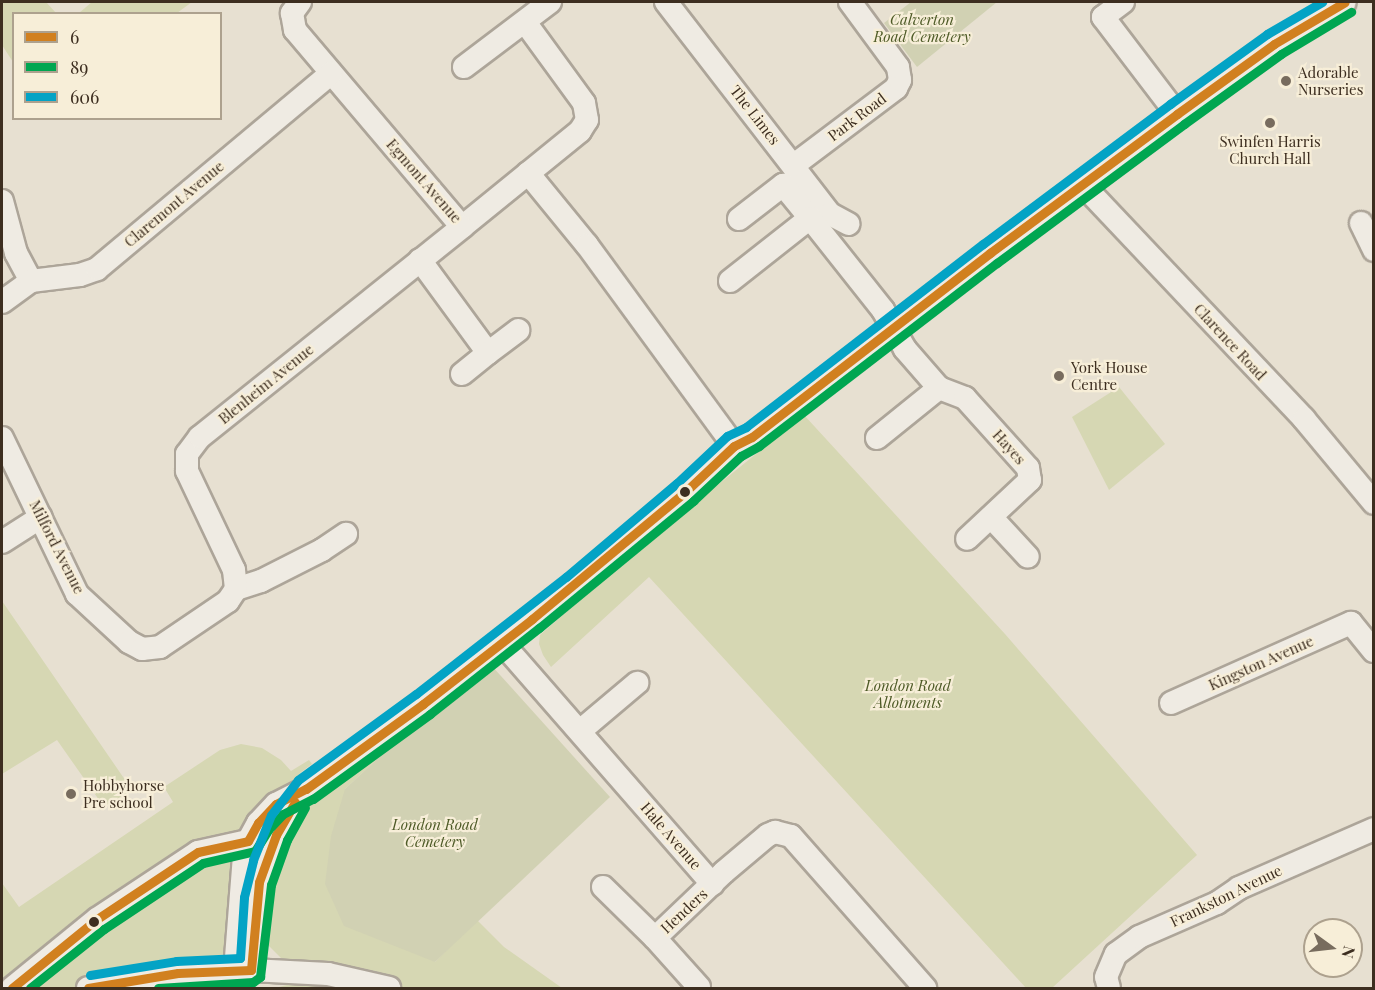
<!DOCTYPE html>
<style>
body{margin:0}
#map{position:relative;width:1375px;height:990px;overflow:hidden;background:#e7e0d1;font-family:"Playfair Display",serif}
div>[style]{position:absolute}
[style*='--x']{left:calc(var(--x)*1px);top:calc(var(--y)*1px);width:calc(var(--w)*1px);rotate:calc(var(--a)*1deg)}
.green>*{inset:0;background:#d6d7b3}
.cemetery>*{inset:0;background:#d1d1b3}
.roads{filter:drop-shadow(2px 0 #ada599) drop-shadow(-2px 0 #ada599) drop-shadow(0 2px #ada599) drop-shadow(0 -2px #ada599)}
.minor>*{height:22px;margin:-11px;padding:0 11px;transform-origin:11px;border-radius:11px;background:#efebe3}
.bus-1>*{height:9px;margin:-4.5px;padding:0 4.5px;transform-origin:4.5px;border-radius:4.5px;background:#d1801f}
.bus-2>*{height:9px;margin:-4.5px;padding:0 4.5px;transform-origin:4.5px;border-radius:4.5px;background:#00a651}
.bus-3>*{height:9px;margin:-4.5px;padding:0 4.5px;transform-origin:4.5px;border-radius:4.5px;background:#03a3c5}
.dots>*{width:16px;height:16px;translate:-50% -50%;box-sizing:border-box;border:3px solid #f7eed8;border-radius:50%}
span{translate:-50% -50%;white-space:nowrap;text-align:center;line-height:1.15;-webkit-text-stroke:4.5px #f7eed8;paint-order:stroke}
.park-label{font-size:15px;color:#4d5a26;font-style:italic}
.poi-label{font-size:15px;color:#3d2e20}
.left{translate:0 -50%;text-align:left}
.street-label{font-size:15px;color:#3d2e20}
.frame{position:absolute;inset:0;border:3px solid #3d2e20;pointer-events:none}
.legend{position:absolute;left:12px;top:12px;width:210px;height:108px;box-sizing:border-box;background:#f7eed8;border:2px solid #ada18e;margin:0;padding:8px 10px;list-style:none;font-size:18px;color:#3d2e20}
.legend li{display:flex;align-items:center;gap:12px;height:30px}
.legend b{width:30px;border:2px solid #ada18e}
.north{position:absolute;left:1303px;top:918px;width:60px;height:60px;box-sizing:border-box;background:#f7eed8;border:2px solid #ada18e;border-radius:50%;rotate:105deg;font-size:16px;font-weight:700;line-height:24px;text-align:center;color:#3d2e20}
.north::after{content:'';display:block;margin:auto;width:21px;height:27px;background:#786c5e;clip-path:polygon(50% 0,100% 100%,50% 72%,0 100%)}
</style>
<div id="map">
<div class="green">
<i style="clip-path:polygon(2px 2px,46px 2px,56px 13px,14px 14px,13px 62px,2px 45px)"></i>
<i style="clip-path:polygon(92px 2px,192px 2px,177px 13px,79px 13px)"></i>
<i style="clip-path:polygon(1119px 387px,1165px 444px,1109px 490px,1072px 417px)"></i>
<i style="clip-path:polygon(804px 415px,1005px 634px,1197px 855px,1052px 988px,1026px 988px,649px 577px,551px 667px,543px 655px,539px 644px,540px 635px,630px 556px)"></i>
<i style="clip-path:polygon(2px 601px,132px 790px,104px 807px,57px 740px,2px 774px)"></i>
<i style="clip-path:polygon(241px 744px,262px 748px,281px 760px,291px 771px,309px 760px,312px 764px,300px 773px,249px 886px,229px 839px,2px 988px,2px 883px,19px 907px,173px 802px,164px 787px,220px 750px)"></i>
<i style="clip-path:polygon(377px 744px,388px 749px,345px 789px,435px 962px,477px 920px,504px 947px,562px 988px,224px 988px,279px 987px,326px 975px,284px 961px,261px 938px,261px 906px,282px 837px,311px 795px)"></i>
<i style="clip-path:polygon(237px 852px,229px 958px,178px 973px,88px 988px,21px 988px,56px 960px,207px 858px)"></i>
</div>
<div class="cemetery">
<i style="clip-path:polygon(911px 2px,997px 2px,917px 67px,884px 23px)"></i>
<i style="clip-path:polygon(491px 665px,610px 797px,435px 962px,344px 926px,325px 884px,331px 836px,345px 789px,388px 749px)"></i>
</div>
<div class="roads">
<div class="minor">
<i style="--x:300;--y:2;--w:14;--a:126"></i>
<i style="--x:292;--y:13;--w:17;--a:80"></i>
<i style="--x:295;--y:30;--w:258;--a:49.7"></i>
<i style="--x:462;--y:227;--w:152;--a:-39.1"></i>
<i style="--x:580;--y:131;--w:13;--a:-58"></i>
<i style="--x:587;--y:120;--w:17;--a:-100"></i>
<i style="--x:584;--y:103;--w:100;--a:-126.1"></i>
<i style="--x:666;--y:2;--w:268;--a:52.3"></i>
<i style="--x:830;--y:214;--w:21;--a:28"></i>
<i style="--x:1123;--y:2;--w:25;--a:143"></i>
<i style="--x:1103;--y:17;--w:122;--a:52.7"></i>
<i style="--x:464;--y:67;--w:108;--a:-37.1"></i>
<i style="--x:794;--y:165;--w:128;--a:-37"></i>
<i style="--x:896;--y:88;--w:9;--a:-63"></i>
<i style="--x:900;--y:80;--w:13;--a:-99"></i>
<i style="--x:898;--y:67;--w:81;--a:-126.4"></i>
<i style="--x:528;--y:173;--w:93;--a:50.7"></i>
<i style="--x:587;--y:245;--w:249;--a:53.8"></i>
<i style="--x:1083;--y:185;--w:322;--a:46.6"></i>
<i style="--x:1304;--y:419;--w:109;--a:50.2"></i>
<i style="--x:2;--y:201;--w:54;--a:74.9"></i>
<i style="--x:16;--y:253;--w:32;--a:62"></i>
<i style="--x:739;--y:219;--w:56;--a:-37.7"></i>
<i style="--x:783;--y:185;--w:43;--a:50.7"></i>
<i style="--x:1361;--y:223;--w:30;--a:64"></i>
<i style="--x:420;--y:260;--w:115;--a:53.8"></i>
<i style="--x:488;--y:353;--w:38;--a:-37"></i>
<i style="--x:730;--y:281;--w:102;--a:-38.2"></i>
<i style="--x:810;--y:218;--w:117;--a:51.6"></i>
<i style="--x:883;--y:310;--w:45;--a:60.6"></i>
<i style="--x:905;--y:349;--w:52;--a:48.9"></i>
<i style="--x:939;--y:388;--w:28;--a:21"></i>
<i style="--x:965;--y:398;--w:94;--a:48"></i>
<i style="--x:1028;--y:468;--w:12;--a:81"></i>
<i style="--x:1030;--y:480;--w:86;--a:136.9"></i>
<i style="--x:2;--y:302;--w:36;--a:-36"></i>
<i style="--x:31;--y:281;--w:49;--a:-7"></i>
<i style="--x:80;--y:275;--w:18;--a:-19"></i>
<i style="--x:97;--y:269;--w:305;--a:-39.9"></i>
<i style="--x:462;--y:374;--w:33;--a:-39"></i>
<i style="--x:2;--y:438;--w:173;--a:64.3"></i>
<i style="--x:77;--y:594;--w:71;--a:42.7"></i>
<i style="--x:129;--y:642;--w:15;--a:28"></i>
<i style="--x:142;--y:649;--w:18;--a:-6"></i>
<i style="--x:160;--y:647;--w:82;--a:-34.1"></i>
<i style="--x:228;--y:601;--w:14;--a:-56"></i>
<i style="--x:236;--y:589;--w:26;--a:-18"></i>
<i style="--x:261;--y:581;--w:68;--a:-26.9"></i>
<i style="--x:322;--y:550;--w:29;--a:-34"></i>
<i style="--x:877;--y:438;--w:80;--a:-38.9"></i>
<i style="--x:991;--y:517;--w:54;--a:47.2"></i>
<i style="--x:2;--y:542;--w:46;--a:-32.7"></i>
<i style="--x:236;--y:589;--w:19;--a:-96"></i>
<i style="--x:234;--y:570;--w:110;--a:-115.4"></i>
<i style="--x:187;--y:471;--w:17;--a:-90"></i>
<i style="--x:187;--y:454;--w:21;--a:-53"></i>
<i style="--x:200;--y:437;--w:336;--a:-38.7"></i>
<i style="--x:502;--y:643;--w:320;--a:48.9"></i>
<i style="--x:1171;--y:703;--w:197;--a:-24"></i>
<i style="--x:1351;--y:623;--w:36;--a:51"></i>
<i style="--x:580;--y:731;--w:75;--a:-40.1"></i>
<i style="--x:603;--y:887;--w:73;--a:44.4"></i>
<i style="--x:655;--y:938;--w:66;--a:48.1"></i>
<i style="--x:655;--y:938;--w:95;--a:-43.7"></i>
<i style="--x:724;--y:872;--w:57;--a:-40.1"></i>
<i style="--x:768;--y:835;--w:8;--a:-23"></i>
<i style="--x:775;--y:832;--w:16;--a:14"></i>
<i style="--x:791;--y:836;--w:203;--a:48.6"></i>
<i style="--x:235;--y:970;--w:114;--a:-85.5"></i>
<i style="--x:244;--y:856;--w:16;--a:-75"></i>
<i style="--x:248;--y:841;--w:21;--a:-61"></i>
<i style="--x:258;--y:823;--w:26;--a:-47"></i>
<i style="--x:276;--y:804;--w:34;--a:-27"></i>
<i style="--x:306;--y:789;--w:145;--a:-36"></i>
<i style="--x:423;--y:704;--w:192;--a:-38"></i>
<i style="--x:574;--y:586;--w:145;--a:-40.3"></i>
<i style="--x:685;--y:492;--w:67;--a:-43.2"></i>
<i style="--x:734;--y:446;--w:20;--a:-27"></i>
<i style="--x:752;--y:437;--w:40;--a:-37"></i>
<i style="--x:784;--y:413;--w:261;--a:-37.8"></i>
<i style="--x:990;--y:253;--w:353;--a:-36.3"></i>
<i style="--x:1274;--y:44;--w:82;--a:-30.6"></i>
<i style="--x:251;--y:970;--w:88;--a:-84.8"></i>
<i style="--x:259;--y:882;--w:65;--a:-69.3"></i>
<i style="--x:282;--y:821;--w:32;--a:-54"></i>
<i style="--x:12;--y:988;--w:109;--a:-39.1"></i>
<i style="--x:97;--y:919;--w:121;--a:-33.6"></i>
<i style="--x:198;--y:852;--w:51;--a:-12.4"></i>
<i style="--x:88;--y:988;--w:91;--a:-9.5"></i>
<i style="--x:178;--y:973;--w:73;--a:-2.4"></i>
<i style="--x:251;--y:970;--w:77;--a:3"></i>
<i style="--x:328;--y:974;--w:63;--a:12.9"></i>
<i style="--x:1109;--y:988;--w:11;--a:-105"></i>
<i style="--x:1106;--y:977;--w:25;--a:-67"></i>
<i style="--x:1116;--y:954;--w:29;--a:-36"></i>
<i style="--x:1139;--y:937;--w:85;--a:-23.6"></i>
<i style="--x:1217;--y:903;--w:27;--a:-34"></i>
<i style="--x:1239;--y:888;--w:147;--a:-23.6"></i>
</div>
</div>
<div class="bus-1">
<i style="--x:12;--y:988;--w:109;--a:-39.1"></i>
<i style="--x:97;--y:919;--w:121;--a:-33.6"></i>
<i style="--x:198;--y:852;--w:51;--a:-12.4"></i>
<i style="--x:248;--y:841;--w:21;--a:-61"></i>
<i style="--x:258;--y:823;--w:26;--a:-47"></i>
<i style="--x:276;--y:804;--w:34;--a:-27"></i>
<i style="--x:306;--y:789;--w:145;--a:-36"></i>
<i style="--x:423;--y:704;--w:138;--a:-37.9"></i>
<i style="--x:532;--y:619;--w:199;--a:-39.7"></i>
<i style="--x:685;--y:492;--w:67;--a:-43.2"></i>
<i style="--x:734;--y:446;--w:20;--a:-27"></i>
<i style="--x:752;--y:437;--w:301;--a:-37.7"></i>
<i style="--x:990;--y:253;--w:233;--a:-36.6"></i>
<i style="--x:1177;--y:114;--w:120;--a:-35.8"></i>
<i style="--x:1274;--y:44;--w:82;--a:-30.6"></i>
<i style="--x:88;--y:988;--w:91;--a:-9.5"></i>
<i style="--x:178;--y:973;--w:73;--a:-2.4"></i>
<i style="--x:251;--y:970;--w:88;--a:-84.8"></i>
<i style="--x:259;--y:882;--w:50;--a:-70.1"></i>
<i style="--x:276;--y:835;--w:38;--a:-60"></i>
</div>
<div class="bus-2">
<i style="--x:30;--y:988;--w:95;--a:-38.6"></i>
<i style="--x:104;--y:929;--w:119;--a:-33.7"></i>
<i style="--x:203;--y:863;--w:53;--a:-13"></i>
<i style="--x:255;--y:851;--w:25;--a:-58"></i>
<i style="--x:268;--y:830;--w:22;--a:-47"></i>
<i style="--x:283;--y:814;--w:34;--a:-27"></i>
<i style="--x:313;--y:799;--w:145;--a:-36"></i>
<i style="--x:430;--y:714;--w:139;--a:-38.3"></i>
<i style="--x:539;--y:628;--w:200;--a:-39.5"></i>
<i style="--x:693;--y:501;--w:66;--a:-43.2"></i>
<i style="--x:741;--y:456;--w:21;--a:-29"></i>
<i style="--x:759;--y:446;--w:300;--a:-37.6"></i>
<i style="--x:997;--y:263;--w:233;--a:-36.6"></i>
<i style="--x:1184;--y:124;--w:120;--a:-35.8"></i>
<i style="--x:1281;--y:54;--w:82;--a:-31"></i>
<i style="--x:158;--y:988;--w:95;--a:-3.6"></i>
<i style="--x:253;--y:982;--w:9;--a:-36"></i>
<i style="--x:260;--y:977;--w:93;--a:-83.2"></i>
<i style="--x:271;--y:885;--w:48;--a:-70.4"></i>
<i style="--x:287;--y:840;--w:37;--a:-61"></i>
</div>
<div class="bus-3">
<i style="--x:90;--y:975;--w:87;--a:-9.2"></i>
<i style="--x:176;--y:961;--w:64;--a:-2.7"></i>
<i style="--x:240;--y:958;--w:61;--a:-86.2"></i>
<i style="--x:244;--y:897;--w:38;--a:-76"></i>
<i style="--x:253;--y:860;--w:48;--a:-68.2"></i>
<i style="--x:271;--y:815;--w:44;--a:-52.4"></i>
<i style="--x:298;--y:780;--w:146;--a:-36.1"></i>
<i style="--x:416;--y:694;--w:190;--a:-38"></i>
<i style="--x:566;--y:577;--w:145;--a:-40.3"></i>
<i style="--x:677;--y:483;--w:69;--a:-43.2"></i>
<i style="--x:727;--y:436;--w:21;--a:-25"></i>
<i style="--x:746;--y:427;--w:299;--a:-37.7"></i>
<i style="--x:983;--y:244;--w:234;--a:-36.8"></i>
<i style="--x:1170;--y:104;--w:120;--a:-35.8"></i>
<i style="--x:1267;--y:34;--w:64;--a:-30.2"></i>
</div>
<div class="dots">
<i style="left:1286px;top:81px;background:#786c5e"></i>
<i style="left:1270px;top:123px;background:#786c5e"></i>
<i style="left:1059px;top:376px;background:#786c5e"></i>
<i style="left:685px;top:492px;background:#3d2e20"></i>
<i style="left:71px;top:794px;background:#786c5e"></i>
<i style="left:94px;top:922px;background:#3d2e20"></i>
</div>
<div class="park-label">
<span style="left:922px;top:28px">Calverton<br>Road Cemetery</span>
<span style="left:908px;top:694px">London Road<br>Allotments</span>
<span style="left:435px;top:833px">London Road<br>Cemetery</span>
</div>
<div class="poi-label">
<span class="left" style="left:1298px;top:81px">Adorable<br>Nurseries</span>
<span style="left:1270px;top:150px">Swinfen Harris<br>Church Hall</span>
<span class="left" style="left:1071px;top:376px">York House<br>Centre</span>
<span class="left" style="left:83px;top:794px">Hobbyhorse<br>Pre school</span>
</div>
<div class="street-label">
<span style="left:755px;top:115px;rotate:52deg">The Limes</span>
<span style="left:857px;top:117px;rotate:-37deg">Park Road</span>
<span style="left:424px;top:181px;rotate:49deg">Egmont Avenue</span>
<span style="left:174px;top:204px;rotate:-40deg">Claremont Avenue</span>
<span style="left:1230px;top:342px;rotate:47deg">Clarence Road</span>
<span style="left:266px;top:384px;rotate:-39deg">Blenheim Avenue</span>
<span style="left:1009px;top:447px;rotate:48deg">Hayes</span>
<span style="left:57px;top:547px;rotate:63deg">Milford Avenue</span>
<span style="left:1261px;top:663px;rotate:-24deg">Kingston Avenue</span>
<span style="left:671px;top:836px;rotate:49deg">Hale Avenue</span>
<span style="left:1226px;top:896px;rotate:-26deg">Frankston Avenue</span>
<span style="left:684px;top:911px;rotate:-43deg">Henders</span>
</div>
<div class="frame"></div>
<ul class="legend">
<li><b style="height:8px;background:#d1801f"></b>6</li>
<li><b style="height:8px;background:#00a651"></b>89</li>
<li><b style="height:8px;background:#03a3c5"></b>606</li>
</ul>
<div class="north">N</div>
</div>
